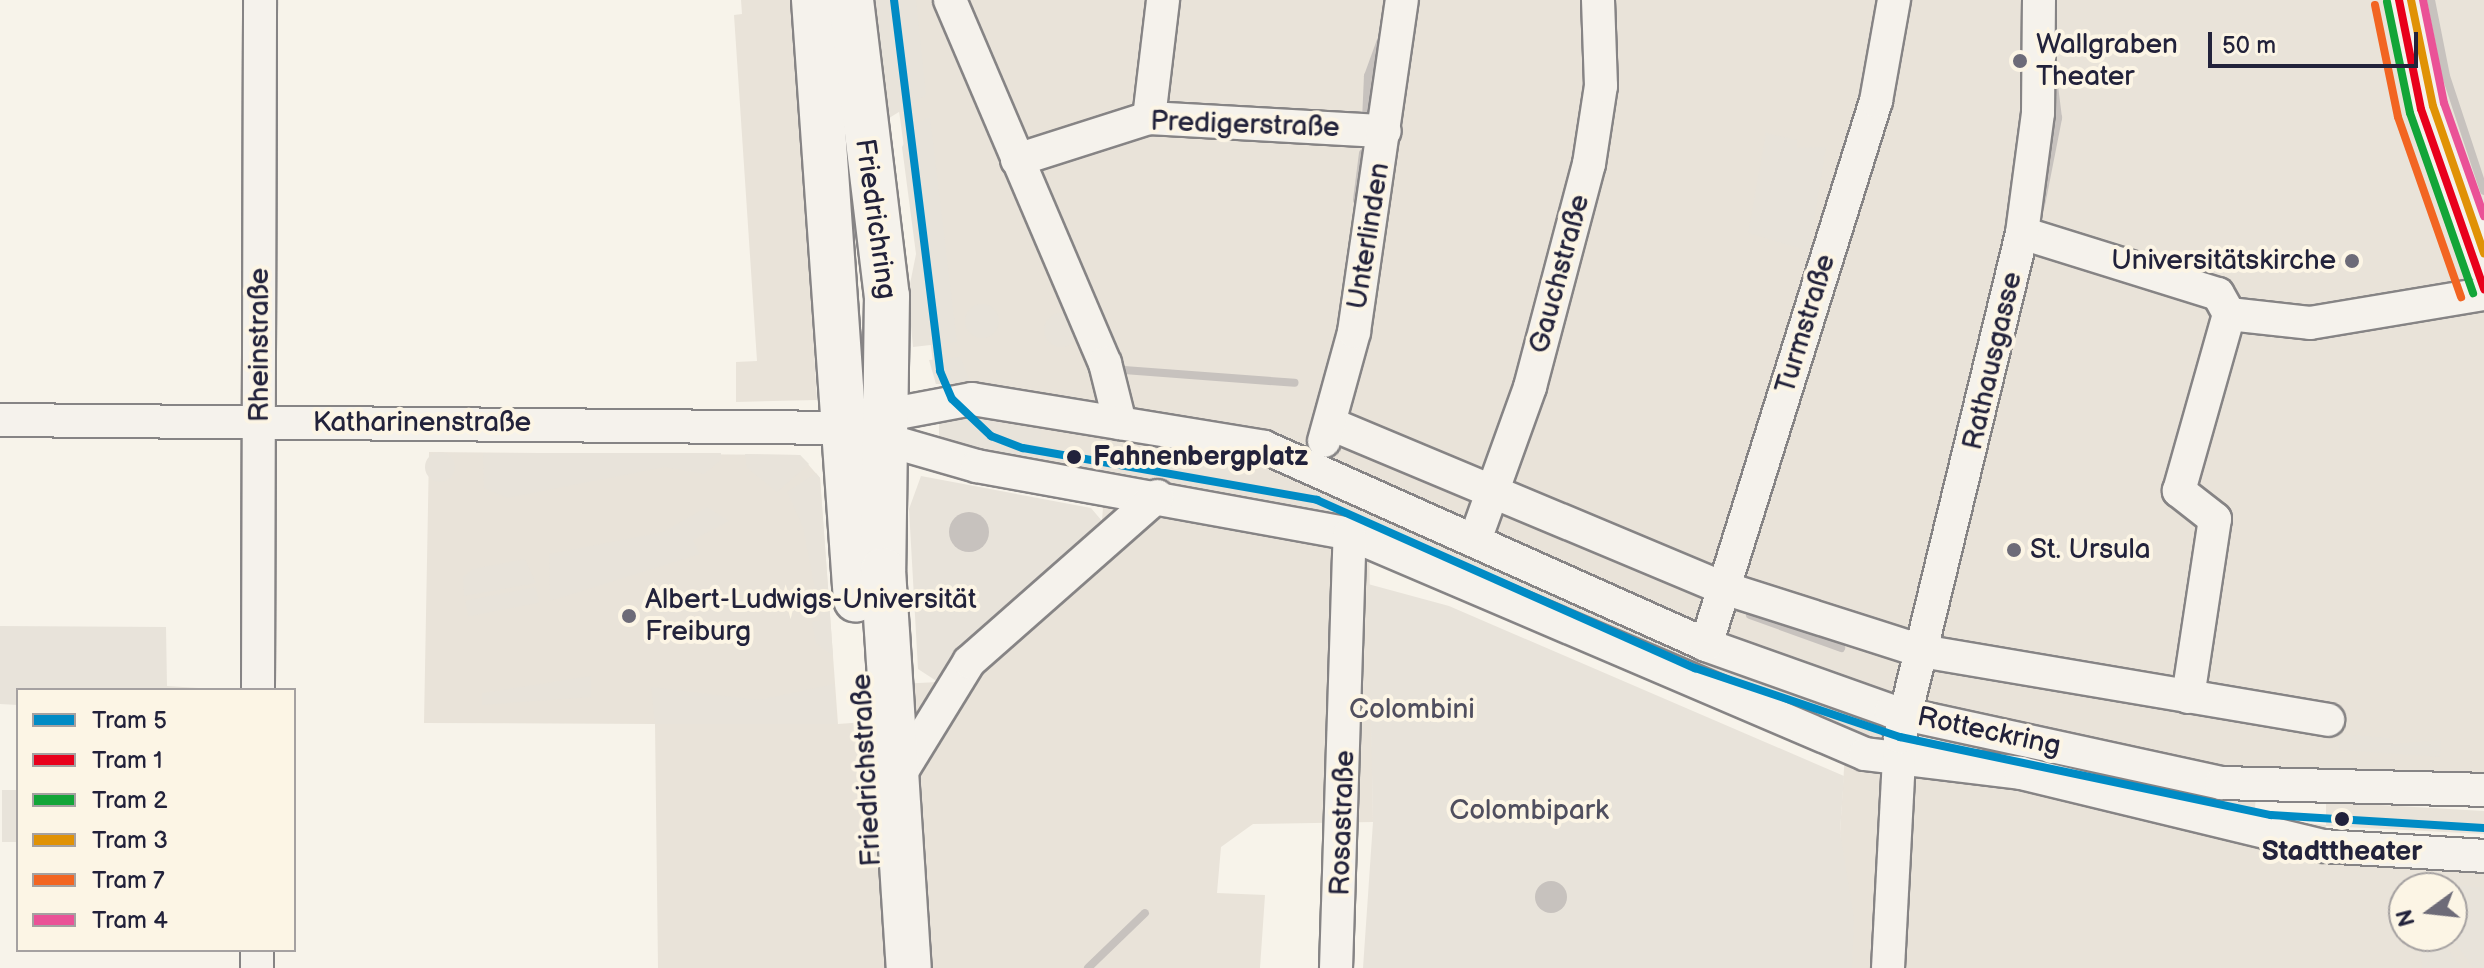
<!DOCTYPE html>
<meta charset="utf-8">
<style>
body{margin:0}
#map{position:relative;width:2484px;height:968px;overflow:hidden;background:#f7f3ea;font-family:"Balsamiq Sans",sans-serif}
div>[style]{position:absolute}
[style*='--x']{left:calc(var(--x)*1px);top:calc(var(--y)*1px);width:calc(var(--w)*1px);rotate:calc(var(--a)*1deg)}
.built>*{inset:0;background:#e9e3d9}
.green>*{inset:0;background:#e8e3da;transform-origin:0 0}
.round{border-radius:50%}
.water>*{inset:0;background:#c7c2be}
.stream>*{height:8px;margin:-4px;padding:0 4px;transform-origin:4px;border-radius:4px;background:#c7c2be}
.roads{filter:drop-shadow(2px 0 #868485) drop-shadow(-2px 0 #868485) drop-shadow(0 2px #868485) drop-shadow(0 -2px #868485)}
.street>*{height:32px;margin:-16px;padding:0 16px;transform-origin:16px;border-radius:16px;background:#f5f2ec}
.primary>*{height:44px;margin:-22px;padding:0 22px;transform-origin:22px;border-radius:22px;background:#f5f2ec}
.tram-1>*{height:8px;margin:-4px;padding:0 4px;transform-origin:4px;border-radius:4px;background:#008bc5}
.tram-2>*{height:8px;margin:-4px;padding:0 4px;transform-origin:4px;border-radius:4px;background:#e8001b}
.tram-3>*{height:8px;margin:-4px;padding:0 4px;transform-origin:4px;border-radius:4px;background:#13a538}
.tram-4>*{height:8px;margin:-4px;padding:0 4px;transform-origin:4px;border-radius:4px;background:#e09206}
.tram-5>*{height:8px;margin:-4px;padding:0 4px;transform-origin:4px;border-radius:4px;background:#f26522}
.tram-6>*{height:8px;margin:-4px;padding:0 4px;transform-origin:4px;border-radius:4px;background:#ea5297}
.dots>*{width:22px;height:22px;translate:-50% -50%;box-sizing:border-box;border:4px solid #fcf5e5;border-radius:50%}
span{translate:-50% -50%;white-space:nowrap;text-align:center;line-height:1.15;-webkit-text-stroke:8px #fcf5e5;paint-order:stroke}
.poi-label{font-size:28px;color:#22223b}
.left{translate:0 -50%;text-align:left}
.right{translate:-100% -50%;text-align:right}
.street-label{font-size:28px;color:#22223b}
.stop-label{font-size:28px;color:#22223b;font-weight:700}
.park-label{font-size:28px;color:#504f5f}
.legend{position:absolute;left:16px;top:688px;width:280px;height:264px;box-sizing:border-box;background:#fcf5e5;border:2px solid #a5a1a1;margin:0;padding:10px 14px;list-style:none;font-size:24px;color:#22223b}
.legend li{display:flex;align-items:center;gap:16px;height:40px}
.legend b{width:40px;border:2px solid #a5a1a1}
.north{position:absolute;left:2388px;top:872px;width:80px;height:80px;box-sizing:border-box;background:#fcf5e5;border:2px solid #a5a1a1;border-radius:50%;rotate:255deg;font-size:22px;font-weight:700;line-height:32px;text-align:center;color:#22223b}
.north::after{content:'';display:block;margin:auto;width:28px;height:36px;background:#6d6b78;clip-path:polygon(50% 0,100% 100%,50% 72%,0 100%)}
.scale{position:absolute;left:2208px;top:32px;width:210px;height:36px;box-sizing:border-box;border:4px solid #22223b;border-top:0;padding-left:10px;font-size:24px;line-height:28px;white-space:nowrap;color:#22223b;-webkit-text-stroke:6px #fcf5e5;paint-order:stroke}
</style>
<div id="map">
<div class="built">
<i style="clip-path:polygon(741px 0,793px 0,817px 400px,736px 402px,736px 362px,757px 361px,734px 15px,742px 14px)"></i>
<i style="clip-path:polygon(evenodd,884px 0,2484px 0,2484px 798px,2327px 789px,2327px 802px,2484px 811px,2484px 834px,2326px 826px,2324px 839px,2484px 849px,2484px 968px,1848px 968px,1840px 833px,1846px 737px,1369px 531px,1373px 822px,1253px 824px,1221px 847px,1217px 893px,1265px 895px,1260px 968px,658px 968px,655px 724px,424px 723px,429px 452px,800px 455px,820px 478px,838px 724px,878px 721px,880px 685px,938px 682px,999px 611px,1102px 521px,1105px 481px,1036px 470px,954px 417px,988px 416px,971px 383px,936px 384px,884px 0,1872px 716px,1941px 731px,1941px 751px,1884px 738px,1872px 716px,884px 0,2256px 797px,2326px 803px,2326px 825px,2254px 818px,2256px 797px,884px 0,2404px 888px,2452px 888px,2452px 936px,2404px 936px,2404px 888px)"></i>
</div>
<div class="green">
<i style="clip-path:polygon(875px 0,916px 0,926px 95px,886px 120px)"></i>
<i style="clip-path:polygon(930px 117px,957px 342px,913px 347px,908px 294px,916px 254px,902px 147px,916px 123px)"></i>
<i style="clip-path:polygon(1766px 133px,1797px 140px,1797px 148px,1826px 147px,1809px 251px,1748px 233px)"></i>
<i class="round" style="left:965px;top:304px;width:34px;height:34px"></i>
<i class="round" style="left:1044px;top:313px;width:34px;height:34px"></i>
<i style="clip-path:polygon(960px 357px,971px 383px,936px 384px,929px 360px)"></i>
<i style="clip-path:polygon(988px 416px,1042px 424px,1036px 470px,939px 441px,939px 419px)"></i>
<i class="round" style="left:425px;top:452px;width:30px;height:30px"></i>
<i style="clip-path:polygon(483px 453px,721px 453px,721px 460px,704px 474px,665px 467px,507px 498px,484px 488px)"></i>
<i style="clip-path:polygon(745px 454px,800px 455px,809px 464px,777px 492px,747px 468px)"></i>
<i style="clip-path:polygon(816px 473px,820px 478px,833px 656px,816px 643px,812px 622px,821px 620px,803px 527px,787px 492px)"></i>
<i style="clip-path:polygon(921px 476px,1091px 508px,1102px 521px,999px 611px,938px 682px,918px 669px,909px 509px)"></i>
<i style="clip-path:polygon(1311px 477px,1853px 706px,1846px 737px,1307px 514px)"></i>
<i style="clip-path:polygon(707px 507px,729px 521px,693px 540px,700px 554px,550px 601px,549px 554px,663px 532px)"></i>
<i style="clip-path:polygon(525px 559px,536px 583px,464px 596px,463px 577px,473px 569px)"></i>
<i style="clip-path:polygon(1368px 584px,1449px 606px,1844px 776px,1840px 832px,1854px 918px,1852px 968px,1363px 968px,1373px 822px)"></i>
<i style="left:536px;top:587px;width:16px;height:72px;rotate:79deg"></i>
<i style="clip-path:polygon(0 626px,166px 627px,167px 686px,230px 690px,18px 690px,18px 705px,0 704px)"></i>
<i style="clip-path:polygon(591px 676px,591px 697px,482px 705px,482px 693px)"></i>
<i style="clip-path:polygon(834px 684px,837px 724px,655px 724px,651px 687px,758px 700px)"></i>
<i style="clip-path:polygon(2340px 734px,2390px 738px,2391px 744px,2441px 740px,2440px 757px,2339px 750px)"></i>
<i style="left:2px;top:790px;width:16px;height:52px"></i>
<i style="clip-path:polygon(2443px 883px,2484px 888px,2484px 968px,2473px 968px,2451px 936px,2452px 888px,2432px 888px)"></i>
<i style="clip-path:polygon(2420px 936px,2439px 936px,2461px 968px,2422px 968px)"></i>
</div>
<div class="water">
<i class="round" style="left:949px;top:512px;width:40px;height:40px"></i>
<i class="round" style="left:1535px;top:881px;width:32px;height:32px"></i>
</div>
<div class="stream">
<i style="--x:2431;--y:0;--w:77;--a:78.8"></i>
<i style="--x:2446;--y:76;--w:121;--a:71.7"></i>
<i style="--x:2395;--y:23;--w:43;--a:79.2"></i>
<i style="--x:1366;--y:121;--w:45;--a:-87.5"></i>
<i style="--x:1368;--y:76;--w:37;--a:-70"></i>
<i style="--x:1357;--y:200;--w:47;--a:-82.7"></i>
<i style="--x:2041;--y:205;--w:89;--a:-78.9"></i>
<i style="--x:2058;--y:118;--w:41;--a:-97"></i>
<i style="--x:1124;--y:370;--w:171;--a:4.3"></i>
<i style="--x:1750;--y:615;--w:97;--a:19.9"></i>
<i style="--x:1088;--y:968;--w:79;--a:-44"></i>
</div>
<div class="roads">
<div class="street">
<i style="--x:950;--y:0;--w:395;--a:66.9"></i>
<i style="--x:1105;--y:363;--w:62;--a:76"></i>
<i style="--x:2406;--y:0;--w:109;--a:78.4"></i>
<i style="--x:2428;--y:107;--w:170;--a:70.8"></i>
<i style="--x:1149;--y:118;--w:119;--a:-83.2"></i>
<i style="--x:1017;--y:160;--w:139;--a:-17.7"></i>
<i style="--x:1149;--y:118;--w:236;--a:3.2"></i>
<i style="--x:2022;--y:233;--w:205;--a:17.3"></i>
<i style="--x:2218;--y:294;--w:23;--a:61"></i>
<i style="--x:2229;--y:314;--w:81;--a:6.3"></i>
<i style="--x:2310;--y:323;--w:176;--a:-9.5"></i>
<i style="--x:866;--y:419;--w:108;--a:-10.7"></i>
<i style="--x:972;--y:399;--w:296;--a:9.3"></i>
<i style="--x:1264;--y:447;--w:484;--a:24.1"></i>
<i style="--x:1706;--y:645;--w:196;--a:19.6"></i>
<i style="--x:1891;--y:711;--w:338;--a:12.3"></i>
<i style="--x:2221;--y:783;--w:263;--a:1.5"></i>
<i style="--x:0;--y:420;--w:845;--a:0.54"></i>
<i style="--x:845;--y:428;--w:137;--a:16.1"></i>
<i style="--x:977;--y:466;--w:379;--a:10.3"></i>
<i style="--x:1350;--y:534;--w:560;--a:23.13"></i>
<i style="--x:1865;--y:754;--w:157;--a:6.9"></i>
<i style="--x:2021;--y:773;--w:310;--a:13.6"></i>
<i style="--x:2322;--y:846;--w:162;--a:3.5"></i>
<i style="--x:1331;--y:424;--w:426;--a:22.7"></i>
<i style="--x:1724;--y:588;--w:207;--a:17.7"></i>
<i style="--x:1921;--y:651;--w:413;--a:9.6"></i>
<i style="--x:1324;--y:441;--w:113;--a:-74.6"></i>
<i style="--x:1354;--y:332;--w:335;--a:-81.8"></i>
<i style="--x:1475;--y:540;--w:163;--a:-70.2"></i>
<i style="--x:1530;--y:387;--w:231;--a:-75.2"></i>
<i style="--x:1589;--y:164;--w:79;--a:-81.3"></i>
<i style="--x:1601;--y:86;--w:86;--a:-92"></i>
<i style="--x:1706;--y:645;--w:570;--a:-72.65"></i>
<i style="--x:1876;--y:101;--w:103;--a:-79.9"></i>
<i style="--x:258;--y:690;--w:690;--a:-89.83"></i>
<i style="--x:2188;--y:697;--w:180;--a:-81.4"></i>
<i style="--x:2215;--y:519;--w:46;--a:-142.1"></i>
<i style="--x:2179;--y:491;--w:184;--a:-74.2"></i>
<i style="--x:899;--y:776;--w:134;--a:-58.4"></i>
<i style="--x:969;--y:662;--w:251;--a:-41.4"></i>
<i style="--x:257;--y:968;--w:18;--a:-90"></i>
<i style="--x:1336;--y:968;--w:434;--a:-88.2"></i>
<i style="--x:1888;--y:968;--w:231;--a:-87"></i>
<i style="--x:1900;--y:737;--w:519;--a:-76.39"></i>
<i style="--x:2022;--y:233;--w:121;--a:-82.4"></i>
<i style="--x:2038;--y:113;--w:113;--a:-89.5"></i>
</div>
<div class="primary">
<i style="--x:814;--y:0;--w:601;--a:86"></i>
<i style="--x:851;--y:0;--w:298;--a:83.1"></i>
<i style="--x:887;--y:296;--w:274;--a:90.8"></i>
<i style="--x:883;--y:570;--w:399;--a:86.3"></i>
</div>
</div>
<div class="tram-1">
<i style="--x:894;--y:0;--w:374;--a:82.9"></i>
<i style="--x:940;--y:371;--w:30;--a:67"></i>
<i style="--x:952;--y:399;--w:54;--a:43.5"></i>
<i style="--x:991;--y:436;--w:34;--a:21"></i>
<i style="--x:1023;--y:448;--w:299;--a:10"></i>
<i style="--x:1317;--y:500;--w:414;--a:24"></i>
<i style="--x:1695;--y:668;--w:216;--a:18.6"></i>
<i style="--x:1900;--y:737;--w:379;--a:11.9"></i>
<i style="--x:2271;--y:815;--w:213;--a:3.5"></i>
</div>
<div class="tram-2">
<i style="--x:2399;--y:0;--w:111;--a:78.6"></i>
<i style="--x:2421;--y:109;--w:191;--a:70.7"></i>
</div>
<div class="tram-3">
<i style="--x:2387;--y:2;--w:113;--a:78.3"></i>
<i style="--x:2410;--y:113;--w:191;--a:70.7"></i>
</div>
<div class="tram-4">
<i style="--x:2411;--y:0;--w:108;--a:78.3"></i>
<i style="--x:2433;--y:106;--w:156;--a:70.9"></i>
</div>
<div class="tram-5">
<i style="--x:2375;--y:5;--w:114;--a:78.4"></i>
<i style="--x:2398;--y:117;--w:191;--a:70.7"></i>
</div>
<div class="tram-6">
<i style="--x:2423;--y:0;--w:105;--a:78.5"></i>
<i style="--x:2444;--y:103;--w:120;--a:70.5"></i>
</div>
<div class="dots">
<i style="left:2020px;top:61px;background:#6d6b78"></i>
<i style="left:2352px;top:261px;background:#6d6b78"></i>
<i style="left:1074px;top:457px;background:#22223b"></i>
<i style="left:2014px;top:550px;background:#6d6b78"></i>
<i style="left:629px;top:616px;background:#6d6b78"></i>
<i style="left:2342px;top:819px;background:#22223b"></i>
</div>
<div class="poi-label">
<span class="left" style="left:2036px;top:61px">Wallgraben<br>Theater</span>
<span class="right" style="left:2336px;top:261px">Universitätskirche</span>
<span class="left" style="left:2030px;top:550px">St. Ursula</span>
<span class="left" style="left:645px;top:616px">Albert-Ludwigs-Universität<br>Freiburg</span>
</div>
<div class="street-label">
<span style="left:1245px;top:125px;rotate:2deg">Predigerstraße</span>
<span style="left:875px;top:219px;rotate:82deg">Friedrichring</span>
<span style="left:1369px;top:236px;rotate:-81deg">Unterlinden</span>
<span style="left:1560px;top:274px;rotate:-75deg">Gauchstraße</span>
<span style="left:1806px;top:324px;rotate:-73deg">Turmstraße</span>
<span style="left:260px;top:345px;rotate:-90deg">Rheinstraße</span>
<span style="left:1993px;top:361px;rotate:-77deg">Rathausgasse</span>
<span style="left:422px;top:423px">Katharinenstraße</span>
<span style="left:1989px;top:732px;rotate:12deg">Rotteckring</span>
<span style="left:867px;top:770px;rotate:-93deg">Friedrichstraße</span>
<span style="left:1343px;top:823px;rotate:-88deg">Rosastraße</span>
</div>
<div class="stop-label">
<span class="left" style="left:1093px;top:457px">Fahnenbergplatz</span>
<span style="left:2342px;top:852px">Stadttheater</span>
</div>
<div class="park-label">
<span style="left:1412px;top:710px">Colombini</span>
<span style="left:1529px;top:811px">Colombipark</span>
</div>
<ul class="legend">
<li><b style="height:10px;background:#008bc5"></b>Tram 5</li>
<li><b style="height:10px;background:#e8001b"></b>Tram 1</li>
<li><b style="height:10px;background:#13a538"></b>Tram 2</li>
<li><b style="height:10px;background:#e09206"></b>Tram 3</li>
<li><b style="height:10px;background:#f26522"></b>Tram 7</li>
<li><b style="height:10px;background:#ea5297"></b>Tram 4</li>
</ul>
<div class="north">N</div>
<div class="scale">50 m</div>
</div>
